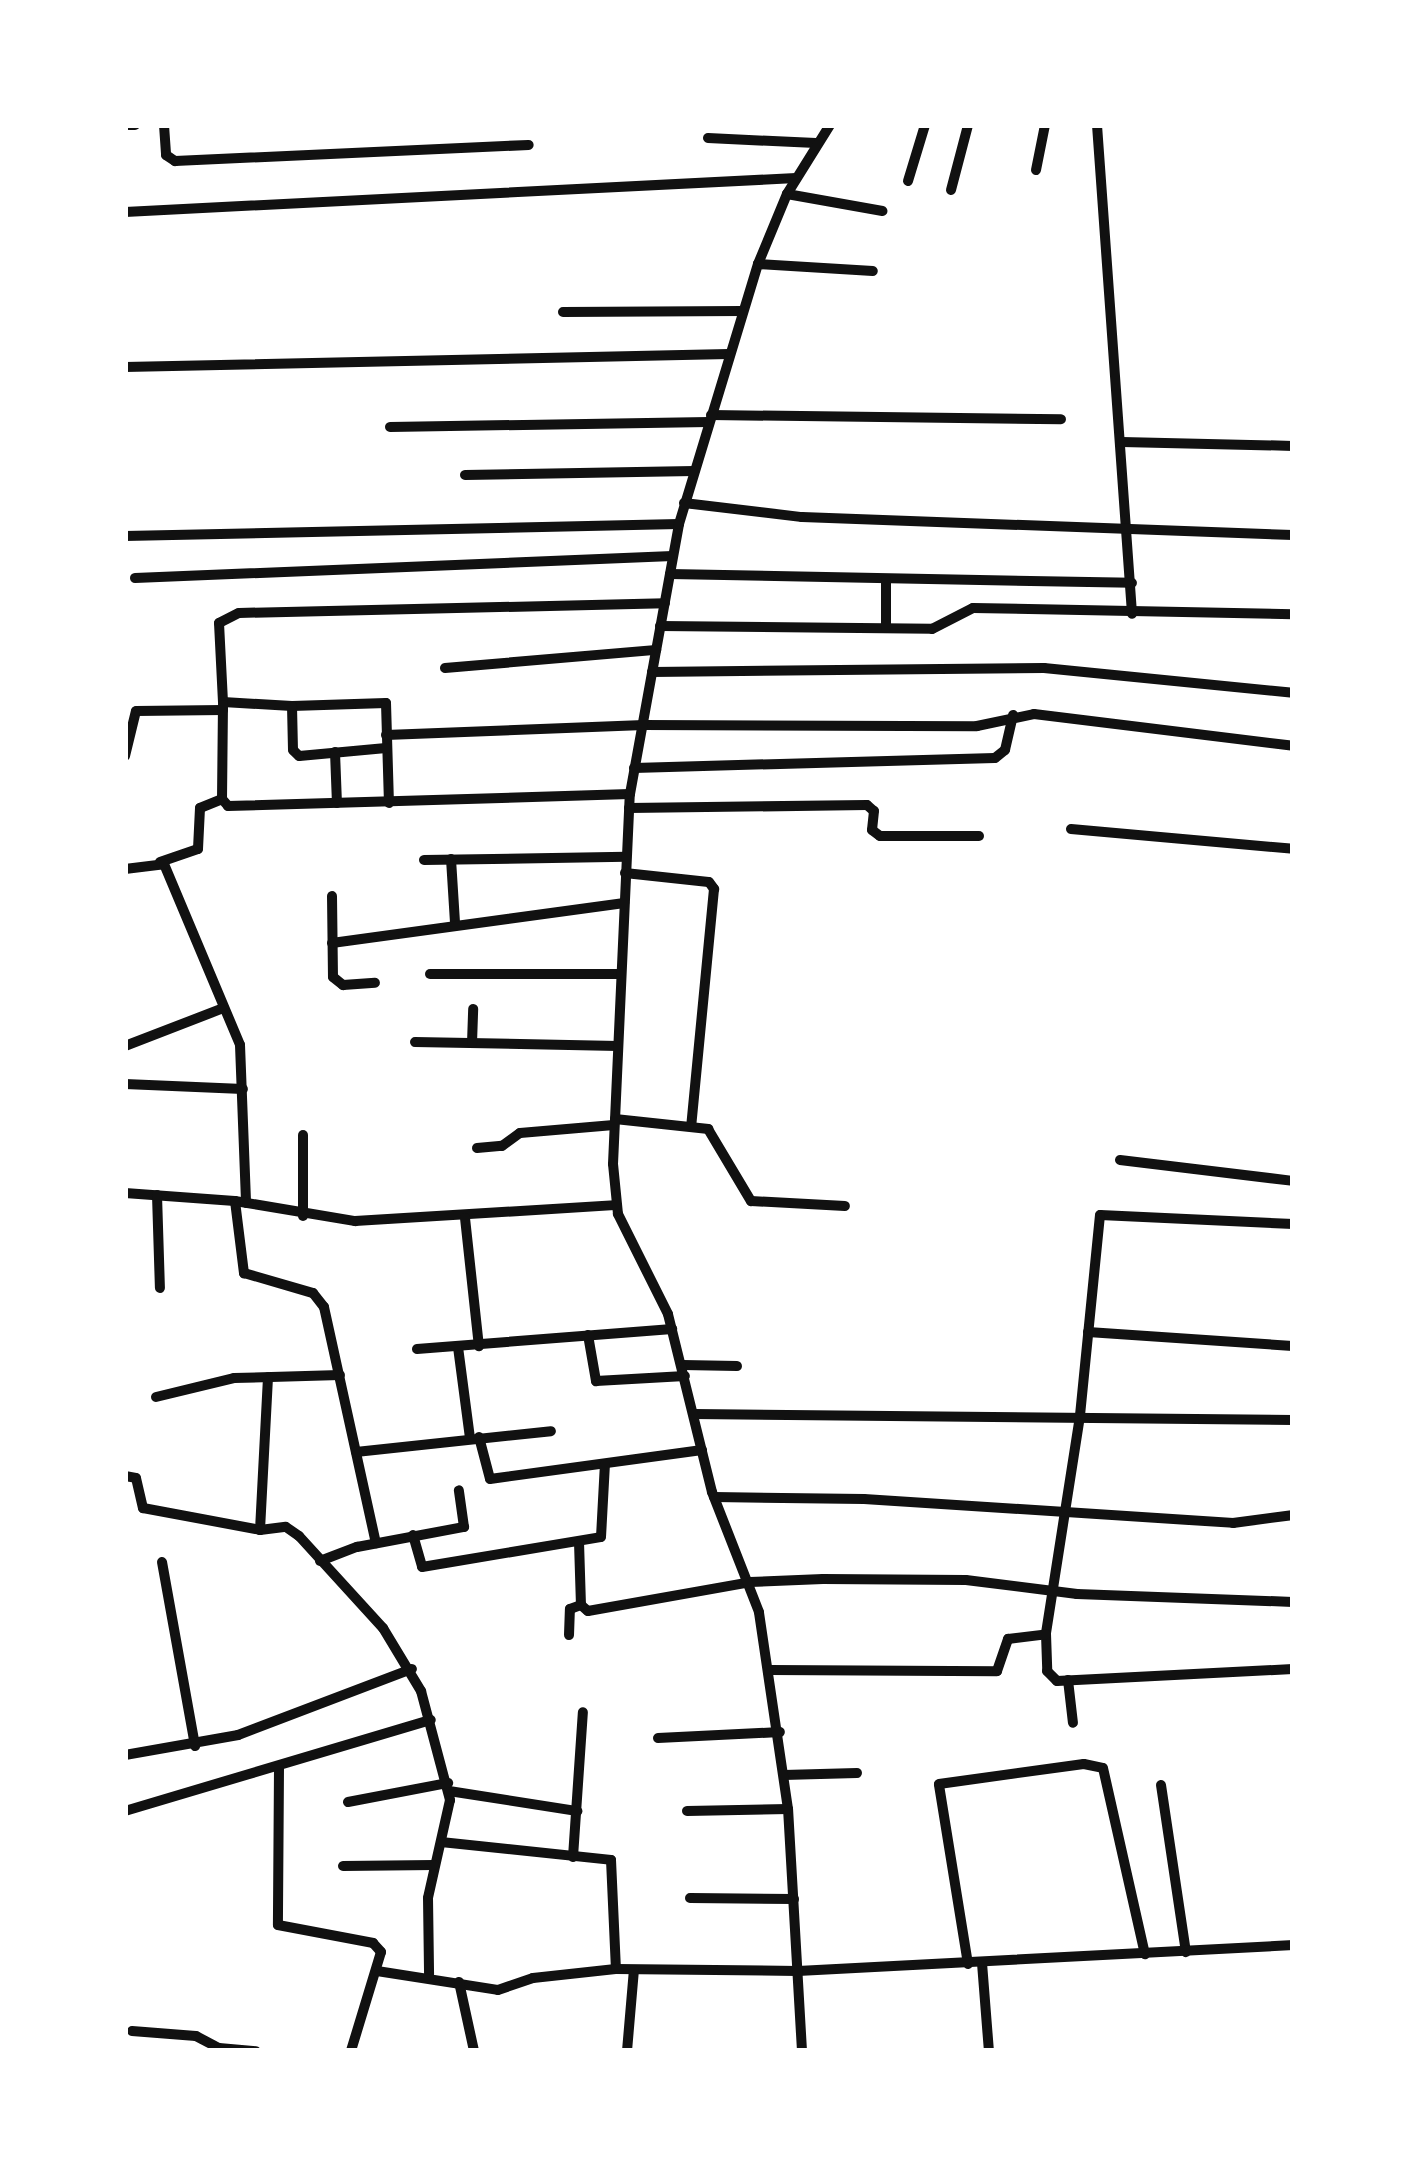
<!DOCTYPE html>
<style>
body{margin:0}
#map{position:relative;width:1418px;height:2176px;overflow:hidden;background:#fff;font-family:Rubik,sans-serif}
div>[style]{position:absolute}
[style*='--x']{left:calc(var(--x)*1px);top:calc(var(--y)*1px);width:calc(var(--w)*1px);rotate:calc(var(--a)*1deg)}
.minor>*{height:10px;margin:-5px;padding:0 5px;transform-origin:5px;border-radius:5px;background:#111}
span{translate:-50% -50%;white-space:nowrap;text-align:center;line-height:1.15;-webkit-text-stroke:10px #fff;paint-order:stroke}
.frame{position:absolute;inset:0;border:128px solid #fff;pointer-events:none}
</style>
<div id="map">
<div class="minor">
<i style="--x:125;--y:125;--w:10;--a:0"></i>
<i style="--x:164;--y:125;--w:30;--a:86"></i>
<i style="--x:166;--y:155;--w:11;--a:34"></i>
<i style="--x:175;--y:161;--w:354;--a:-2.6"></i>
<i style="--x:1097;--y:125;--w:490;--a:85.9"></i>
<i style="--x:708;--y:138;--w:108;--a:2.7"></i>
<i style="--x:1036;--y:170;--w:46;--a:-78.7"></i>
<i style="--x:908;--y:181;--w:59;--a:-73.1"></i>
<i style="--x:951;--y:190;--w:67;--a:-75.3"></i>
<i style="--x:787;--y:194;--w:97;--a:10.1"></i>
<i style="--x:125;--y:212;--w:672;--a:-2.9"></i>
<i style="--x:758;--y:264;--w:115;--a:3.5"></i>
<i style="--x:563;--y:312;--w:179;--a:-0.3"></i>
<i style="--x:125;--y:367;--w:604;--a:-1.23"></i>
<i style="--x:711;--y:415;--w:350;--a:0.7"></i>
<i style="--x:390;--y:427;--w:319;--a:-0.9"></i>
<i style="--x:1122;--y:442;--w:171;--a:1.3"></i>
<i style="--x:465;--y:475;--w:229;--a:-1"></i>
<i style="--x:684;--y:503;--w:119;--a:6.8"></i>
<i style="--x:802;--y:517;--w:491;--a:2.1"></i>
<i style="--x:125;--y:536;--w:554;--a:-1.24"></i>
<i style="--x:670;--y:574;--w:462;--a:1.1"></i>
<i style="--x:135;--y:578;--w:538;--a:-2.34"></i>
<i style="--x:660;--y:626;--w:272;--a:0.6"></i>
<i style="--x:932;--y:629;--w:46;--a:-27.1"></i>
<i style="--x:973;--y:608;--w:320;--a:1.1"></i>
<i style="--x:886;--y:628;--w:48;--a:-90"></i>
<i style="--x:445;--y:668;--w:212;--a:-4.9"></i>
<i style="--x:652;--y:672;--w:392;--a:-0.6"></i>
<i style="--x:1044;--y:668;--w:250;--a:5.7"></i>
<i style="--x:292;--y:706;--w:94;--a:-1.8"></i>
<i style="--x:386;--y:703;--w:100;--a:88.3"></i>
<i style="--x:386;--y:735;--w:258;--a:-2.2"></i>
<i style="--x:644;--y:725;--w:333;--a:0.2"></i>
<i style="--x:977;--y:726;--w:58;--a:-11.9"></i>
<i style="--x:1034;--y:714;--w:261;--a:7"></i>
<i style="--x:386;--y:748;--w:87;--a:174.7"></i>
<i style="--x:299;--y:756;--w:8;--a:-135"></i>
<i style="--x:293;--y:750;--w:44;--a:-91.3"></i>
<i style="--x:292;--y:706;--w:69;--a:-176.7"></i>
<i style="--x:223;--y:702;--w:79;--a:-92.9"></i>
<i style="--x:219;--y:623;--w:22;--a:-27"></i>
<i style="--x:239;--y:613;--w:426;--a:-1.3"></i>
<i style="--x:335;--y:752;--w:51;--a:87.8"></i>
<i style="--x:125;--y:756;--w:46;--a:-76.3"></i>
<i style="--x:136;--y:711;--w:87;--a:-0.7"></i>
<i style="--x:634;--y:768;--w:361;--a:-1.6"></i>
<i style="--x:995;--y:758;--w:13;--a:-39"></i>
<i style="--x:1005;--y:750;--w:36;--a:-77"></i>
<i style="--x:222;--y:799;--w:9;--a:49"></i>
<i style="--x:228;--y:806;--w:402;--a:-1.7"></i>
<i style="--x:222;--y:799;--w:94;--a:-89.4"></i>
<i style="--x:629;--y:808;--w:238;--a:-0.7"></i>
<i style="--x:867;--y:805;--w:9;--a:41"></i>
<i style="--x:874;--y:811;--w:19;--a:96"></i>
<i style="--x:872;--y:830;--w:10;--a:37"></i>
<i style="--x:880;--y:836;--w:99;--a:0"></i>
<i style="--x:1071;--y:829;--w:223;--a:5.1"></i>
<i style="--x:451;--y:859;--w:64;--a:86.4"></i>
<i style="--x:424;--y:860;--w:202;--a:-0.9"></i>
<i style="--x:160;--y:862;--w:40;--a:-18.9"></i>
<i style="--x:198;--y:849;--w:41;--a:-87.2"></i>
<i style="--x:200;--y:808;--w:24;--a:-22"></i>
<i style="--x:125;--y:869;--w:39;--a:-7"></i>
<i style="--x:164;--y:864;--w:196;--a:67.2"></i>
<i style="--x:240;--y:1045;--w:158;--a:87.8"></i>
<i style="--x:625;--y:873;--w:84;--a:6.1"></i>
<i style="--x:709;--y:882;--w:9;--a:54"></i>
<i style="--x:714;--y:889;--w:238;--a:95.5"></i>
<i style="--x:332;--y:896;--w:81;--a:89.3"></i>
<i style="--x:333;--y:977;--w:13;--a:39"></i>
<i style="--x:343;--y:985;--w:32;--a:-4"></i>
<i style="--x:332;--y:943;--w:295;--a:-7.8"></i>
<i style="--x:430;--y:974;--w:191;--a:0"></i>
<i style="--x:415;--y:1042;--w:203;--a:1.1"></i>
<i style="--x:472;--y:1043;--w:34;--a:-88"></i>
<i style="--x:125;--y:1046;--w:103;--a:-21.1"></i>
<i style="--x:125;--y:1084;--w:118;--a:2.4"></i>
<i style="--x:615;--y:1119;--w:94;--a:6.1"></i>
<i style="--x:708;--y:1129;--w:84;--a:59.2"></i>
<i style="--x:751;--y:1201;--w:94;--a:3"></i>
<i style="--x:477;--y:1148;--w:25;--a:-5"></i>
<i style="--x:502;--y:1146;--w:22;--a:-36"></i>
<i style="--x:520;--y:1133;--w:94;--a:-4.9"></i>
<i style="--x:1120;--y:1160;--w:174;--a:6.9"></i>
<i style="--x:125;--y:1193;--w:110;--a:4.2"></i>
<i style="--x:235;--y:1201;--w:122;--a:9.5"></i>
<i style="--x:355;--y:1221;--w:260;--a:-3.5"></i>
<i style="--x:157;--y:1195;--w:93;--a:88.2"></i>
<i style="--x:235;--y:1201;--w:73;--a:82.9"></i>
<i style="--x:244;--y:1273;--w:72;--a:16.2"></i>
<i style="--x:313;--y:1293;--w:18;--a:52"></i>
<i style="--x:324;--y:1307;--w:242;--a:77.6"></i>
<i style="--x:303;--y:1216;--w:81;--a:-90"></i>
<i style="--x:465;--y:1218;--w:129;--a:83.8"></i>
<i style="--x:1293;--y:1224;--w:193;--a:-177.3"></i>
<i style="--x:1100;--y:1215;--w:202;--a:95.7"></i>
<i style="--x:1080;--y:1416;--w:221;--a:98.9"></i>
<i style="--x:1046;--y:1634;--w:37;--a:88"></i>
<i style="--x:1047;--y:1671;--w:14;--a:45"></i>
<i style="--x:1057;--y:1681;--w:236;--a:-2.9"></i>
<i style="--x:1088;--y:1332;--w:205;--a:3.9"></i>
<i style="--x:588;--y:1335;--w:47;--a:80.1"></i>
<i style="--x:596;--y:1381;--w:89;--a:-3.2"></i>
<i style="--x:458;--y:1347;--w:92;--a:82.5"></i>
<i style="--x:417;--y:1349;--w:256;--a:-4.5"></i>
<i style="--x:683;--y:1365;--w:54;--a:1.1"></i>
<i style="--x:156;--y:1397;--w:80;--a:-13.7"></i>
<i style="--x:234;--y:1378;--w:106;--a:-1.6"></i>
<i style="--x:694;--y:1414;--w:599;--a:0.57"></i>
<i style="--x:479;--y:1437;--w:43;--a:75.3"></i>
<i style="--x:490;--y:1479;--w:214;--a:-7.8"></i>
<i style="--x:356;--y:1452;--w:196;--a:-6.1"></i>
<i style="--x:125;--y:1476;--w:11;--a:10"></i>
<i style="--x:136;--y:1478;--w:31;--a:77"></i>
<i style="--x:143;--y:1508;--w:119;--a:10.6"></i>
<i style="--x:260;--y:1530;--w:153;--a:-87"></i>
<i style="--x:714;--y:1497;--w:150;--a:0.8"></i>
<i style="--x:864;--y:1499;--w:370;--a:3.7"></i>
<i style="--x:1233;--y:1523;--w:61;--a:-7.6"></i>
<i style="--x:260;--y:1530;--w:26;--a:-7"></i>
<i style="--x:286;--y:1527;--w:16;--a:35"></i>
<i style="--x:299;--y:1536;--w:125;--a:47.6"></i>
<i style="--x:383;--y:1628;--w:74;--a:58.9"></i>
<i style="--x:421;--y:1691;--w:113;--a:75.1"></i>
<i style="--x:450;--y:1800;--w:100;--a:102.7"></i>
<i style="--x:428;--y:1898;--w:76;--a:89.2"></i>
<i style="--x:413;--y:1535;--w:33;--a:74"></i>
<i style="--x:422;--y:1567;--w:181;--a:-9.5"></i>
<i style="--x:601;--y:1537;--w:73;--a:-86.9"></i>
<i style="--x:579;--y:1542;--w:63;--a:88.2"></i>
<i style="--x:581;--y:1605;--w:9;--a:41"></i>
<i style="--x:588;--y:1611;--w:165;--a:-10.1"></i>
<i style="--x:750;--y:1582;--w:73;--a:-2.4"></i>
<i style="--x:823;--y:1579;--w:143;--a:0.4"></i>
<i style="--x:966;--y:1580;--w:112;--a:7.2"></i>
<i style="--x:1077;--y:1594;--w:216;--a:2.1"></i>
<i style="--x:320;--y:1561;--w:40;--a:-21"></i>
<i style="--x:357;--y:1547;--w:109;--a:-10.6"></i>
<i style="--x:464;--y:1527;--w:37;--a:-98"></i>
<i style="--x:162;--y:1562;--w:187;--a:79.8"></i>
<i style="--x:569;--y:1635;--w:26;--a:-88"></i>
<i style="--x:570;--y:1609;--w:12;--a:-20"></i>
<i style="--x:770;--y:1670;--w:227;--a:0.3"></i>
<i style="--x:997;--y:1671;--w:34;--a:-71"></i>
<i style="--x:1008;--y:1639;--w:38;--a:-7"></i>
<i style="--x:1068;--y:1680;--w:43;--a:83.4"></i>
<i style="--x:658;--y:1738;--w:122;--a:-2.8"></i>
<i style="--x:125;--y:1755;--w:115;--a:-10"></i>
<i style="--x:238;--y:1735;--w:186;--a:-20.8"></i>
<i style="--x:279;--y:1768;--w:157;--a:90.4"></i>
<i style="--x:278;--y:1925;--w:97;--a:10.7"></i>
<i style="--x:373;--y:1943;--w:12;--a:48"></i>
<i style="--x:381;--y:1952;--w:103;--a:106.9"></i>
<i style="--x:784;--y:1775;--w:73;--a:-1.6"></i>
<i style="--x:1161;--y:1785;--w:169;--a:81.5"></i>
<i style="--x:449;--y:1791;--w:130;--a:8.9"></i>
<i style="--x:348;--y:1802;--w:102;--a:-10.8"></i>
<i style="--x:125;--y:1811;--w:319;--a:-16.6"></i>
<i style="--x:687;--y:1811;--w:101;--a:-1.1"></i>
<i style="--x:441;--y:1842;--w:171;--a:6"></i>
<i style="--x:611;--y:1860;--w:109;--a:87.4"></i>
<i style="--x:573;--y:1857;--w:145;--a:-86.1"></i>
<i style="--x:343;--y:1866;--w:91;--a:-0.6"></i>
<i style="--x:690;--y:1898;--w:104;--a:0.6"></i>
<i style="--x:982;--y:1963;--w:88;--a:85.5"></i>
<i style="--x:968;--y:1964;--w:182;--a:-99.2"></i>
<i style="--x:939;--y:1784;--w:146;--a:-7.9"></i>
<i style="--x:1084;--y:1764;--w:19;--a:12"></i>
<i style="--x:1103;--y:1768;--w:191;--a:77.3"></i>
<i style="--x:377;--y:1971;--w:122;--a:8.9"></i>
<i style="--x:498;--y:1990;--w:37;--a:-19"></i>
<i style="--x:533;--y:1978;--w:83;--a:-6.2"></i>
<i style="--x:616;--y:1969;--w:182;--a:0.6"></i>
<i style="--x:798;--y:1971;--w:496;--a:-3"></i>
<i style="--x:459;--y:1982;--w:71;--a:77.7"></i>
<i style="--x:132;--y:2031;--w:64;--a:4.5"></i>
<i style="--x:196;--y:2036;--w:26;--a:28"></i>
<i style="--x:219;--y:2048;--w:37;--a:5"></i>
<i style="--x:627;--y:2051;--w:81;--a:-85.1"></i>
<i style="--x:802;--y:2051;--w:242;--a:-93.3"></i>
<i style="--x:788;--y:1809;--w:199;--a:-98.4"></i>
<i style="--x:759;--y:1612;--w:129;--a:-111.4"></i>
<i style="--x:712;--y:1492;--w:183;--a:-103.9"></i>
<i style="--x:668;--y:1314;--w:112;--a:-116.6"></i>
<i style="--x:618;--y:1214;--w:50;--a:-95.7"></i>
<i style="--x:613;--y:1164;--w:370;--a:-87.4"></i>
<i style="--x:630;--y:794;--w:274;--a:-79.7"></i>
<i style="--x:679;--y:524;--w:272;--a:-73.1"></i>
<i style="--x:758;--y:264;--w:76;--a:-67.5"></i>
<i style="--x:787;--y:194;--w:81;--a:-58.1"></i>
</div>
<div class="frame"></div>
</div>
